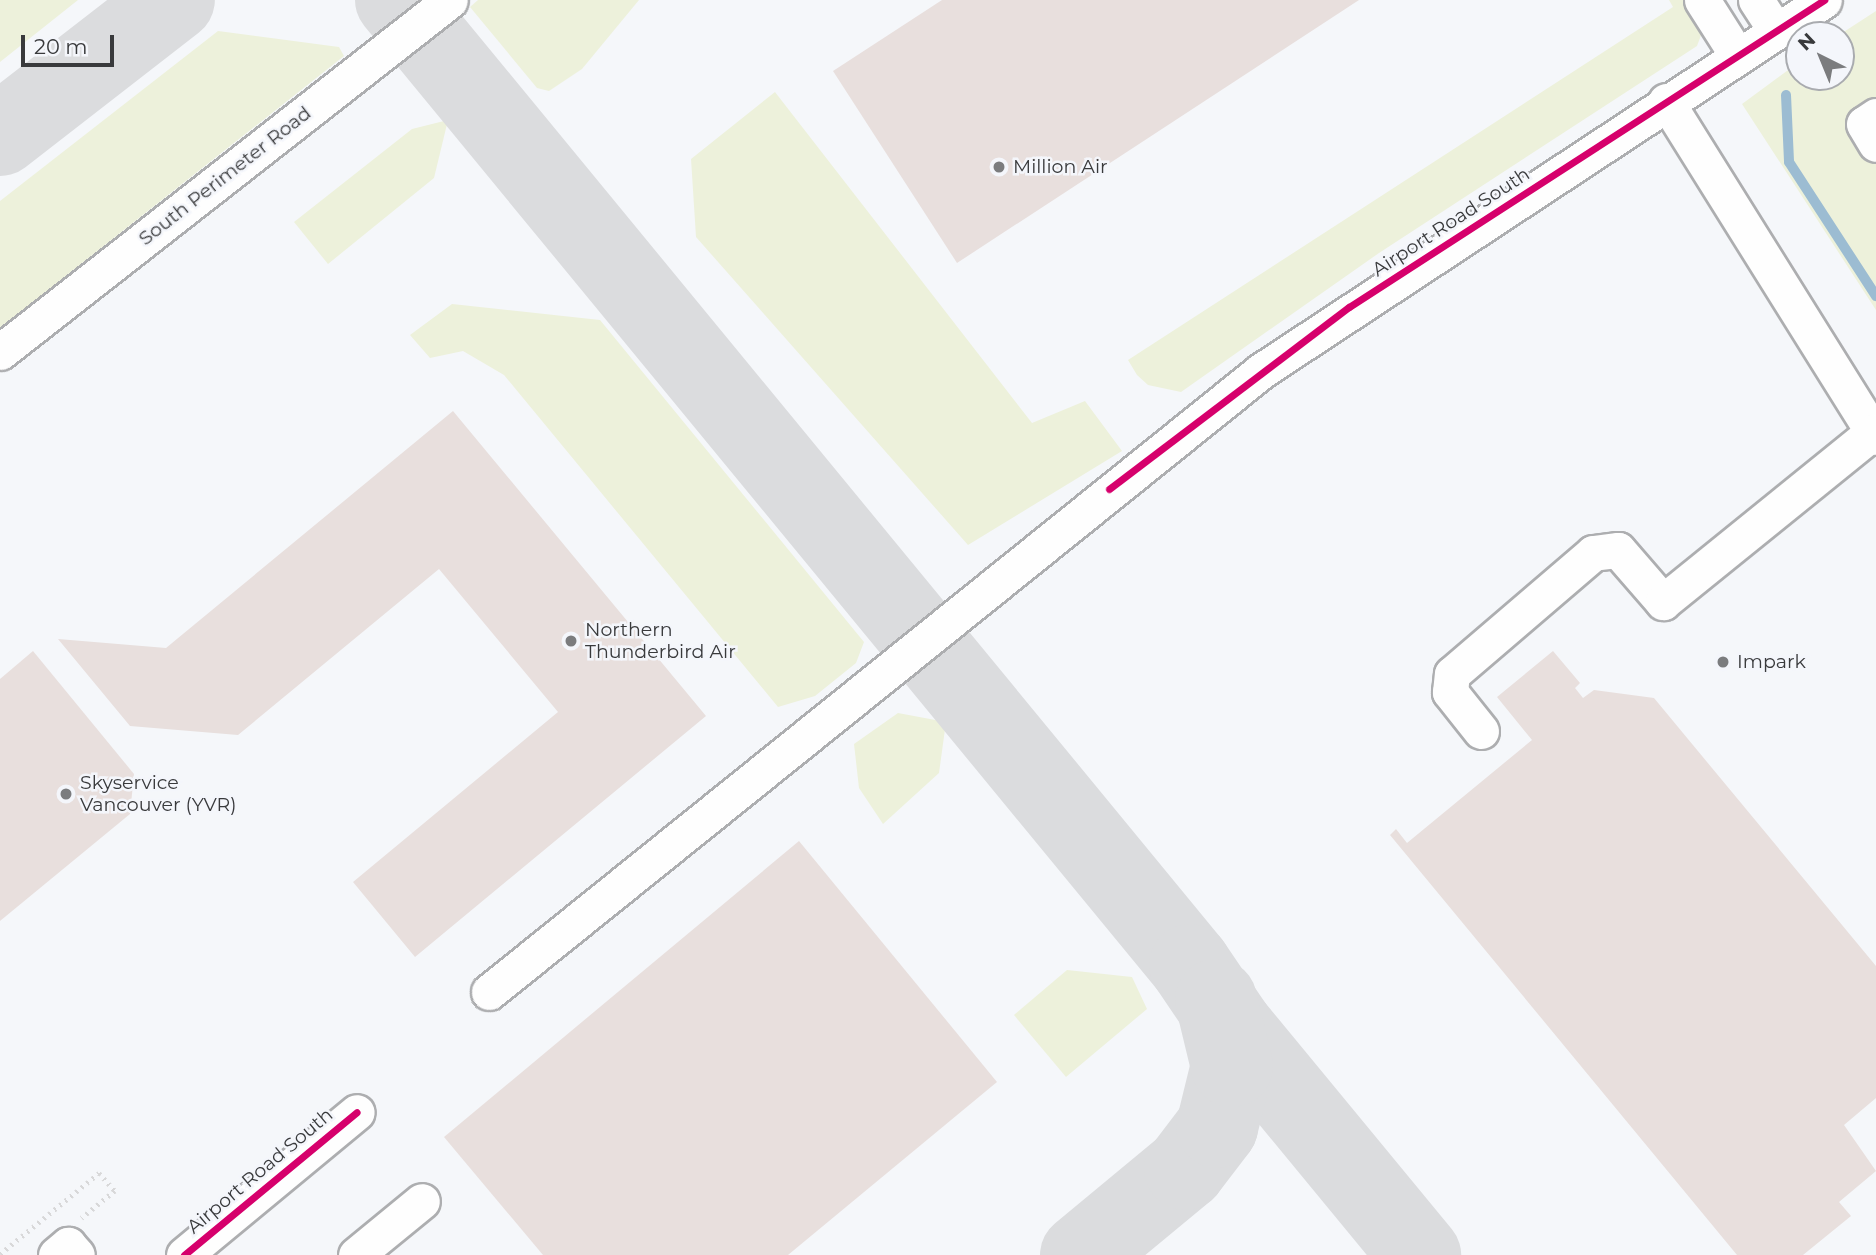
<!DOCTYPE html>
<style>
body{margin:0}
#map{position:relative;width:1876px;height:1255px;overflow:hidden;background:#f5f7fa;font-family:Montserrat,sans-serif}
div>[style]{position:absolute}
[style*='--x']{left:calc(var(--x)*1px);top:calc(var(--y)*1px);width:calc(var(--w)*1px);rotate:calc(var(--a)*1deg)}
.green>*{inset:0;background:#edf1db}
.stream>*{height:10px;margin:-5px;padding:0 5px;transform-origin:5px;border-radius:5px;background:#9cbcd2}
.taxiway>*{height:82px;margin:-41px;padding:0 41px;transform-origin:41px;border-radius:41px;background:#dbdcde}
.building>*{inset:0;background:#e8dfdd}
.path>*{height:4.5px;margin-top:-2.25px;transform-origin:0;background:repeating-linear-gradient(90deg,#d8d8d9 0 2px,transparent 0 7px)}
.roads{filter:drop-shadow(2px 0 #adaeb0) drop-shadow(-2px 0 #adaeb0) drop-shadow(0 2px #adaeb0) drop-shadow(0 -2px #adaeb0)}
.minor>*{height:35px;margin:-17.5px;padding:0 17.5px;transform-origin:17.5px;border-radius:17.5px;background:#fefefe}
.cycleway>*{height:7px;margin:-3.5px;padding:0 3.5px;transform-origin:3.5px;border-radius:3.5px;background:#d6006c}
.dots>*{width:19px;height:19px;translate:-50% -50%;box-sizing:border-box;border:4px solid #f4f6fb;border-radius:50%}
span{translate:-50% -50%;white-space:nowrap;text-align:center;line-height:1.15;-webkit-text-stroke:5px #f4f6fb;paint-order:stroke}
.poi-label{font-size:19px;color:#393a3c}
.left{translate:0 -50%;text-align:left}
.street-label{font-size:19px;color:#393a3c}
.north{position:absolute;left:1785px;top:21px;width:70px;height:70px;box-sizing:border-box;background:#f4f6fb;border:2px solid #a9abaf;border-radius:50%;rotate:317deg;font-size:19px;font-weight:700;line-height:28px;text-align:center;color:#393a3c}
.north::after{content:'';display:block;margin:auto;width:24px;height:32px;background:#7b7c7e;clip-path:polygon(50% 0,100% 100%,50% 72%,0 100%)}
.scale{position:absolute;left:21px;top:35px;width:93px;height:32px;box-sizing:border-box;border:4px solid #393a3c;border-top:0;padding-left:9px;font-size:21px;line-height:24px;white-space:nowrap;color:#393a3c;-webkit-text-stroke:5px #f4f6fb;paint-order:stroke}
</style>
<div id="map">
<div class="green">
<i style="clip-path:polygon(0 0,78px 0,0 62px)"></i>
<i style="clip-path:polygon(478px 0,639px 0,582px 69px,549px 91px,537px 88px,470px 7px)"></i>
<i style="clip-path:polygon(1669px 0,1684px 0,1703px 30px,1697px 46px,1379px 253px,1181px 392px,1148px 385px,1137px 375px,1128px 360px,1673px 7px)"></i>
<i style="clip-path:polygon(1876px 11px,1876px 310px,1742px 104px,1799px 62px,1799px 77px,1841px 77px,1839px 35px)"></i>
<i style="clip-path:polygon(218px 31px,339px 47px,344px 56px,0 328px,0 201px)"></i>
<i style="clip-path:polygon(775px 92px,1032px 423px,1085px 401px,1122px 451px,968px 545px,696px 237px,691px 159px)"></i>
<i style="clip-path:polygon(448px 120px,434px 178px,328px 264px,294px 222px,412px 129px)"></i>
<i style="clip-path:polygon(452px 304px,600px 320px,864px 642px,856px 663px,815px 696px,778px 707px,504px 375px,463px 351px,430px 358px,410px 335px)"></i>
<i style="clip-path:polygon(898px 713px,946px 722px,939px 773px,883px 824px,859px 788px,854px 744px)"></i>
<i style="clip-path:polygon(1067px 970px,1132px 977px,1147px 1009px,1066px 1077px,1014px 1015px)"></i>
</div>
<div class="stream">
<i style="--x:1786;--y:95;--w:67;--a:87.4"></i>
<i style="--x:1789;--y:162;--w:160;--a:57"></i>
</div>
<div class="taxiway">
<i style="--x:396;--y:0;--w:1250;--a:50.55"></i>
<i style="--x:1190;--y:965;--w:75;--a:55.9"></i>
<i style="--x:1232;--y:1027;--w:296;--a:50.5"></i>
<i style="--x:0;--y:135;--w:220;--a:-37.8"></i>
<i style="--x:1081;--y:1255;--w:135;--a:-39.6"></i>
<i style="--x:1185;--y:1169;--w:53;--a:-52.7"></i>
<i style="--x:1217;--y:1127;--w:63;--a:-76.2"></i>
<i style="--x:1232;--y:1066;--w:68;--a:-103.6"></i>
</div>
<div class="building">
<i style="clip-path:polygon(942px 0,1359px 0,957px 263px,833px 71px)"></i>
<i style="clip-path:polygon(453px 411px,706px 716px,415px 957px,353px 882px,558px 712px,439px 569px,238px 735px,130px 726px,58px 639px,166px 648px)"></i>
<i style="clip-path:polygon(33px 651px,134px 774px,130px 814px,0 921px,0 679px)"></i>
<i style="clip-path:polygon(1553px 651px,1580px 683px,1575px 688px,1583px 698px,1594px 690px,1654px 698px,1876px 966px,1876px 1098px,1844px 1125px,1876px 1171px,1839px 1202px,1851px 1216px,1803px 1255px,1737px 1255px,1390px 835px,1396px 829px,1407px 843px,1532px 740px,1497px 697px)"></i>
<i style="clip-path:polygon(799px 841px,997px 1082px,788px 1255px,543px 1255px,444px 1137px)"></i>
</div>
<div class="path">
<i style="--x:0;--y:1254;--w:128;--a:-39.3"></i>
<i style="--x:99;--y:1173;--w:24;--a:48"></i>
<i style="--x:115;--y:1191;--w:43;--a:140.7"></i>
</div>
<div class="roads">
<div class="minor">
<i style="--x:1702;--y:0;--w:65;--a:57.5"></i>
<i style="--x:1756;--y:0;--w:37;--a:57"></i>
<i style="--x:1666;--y:101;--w:396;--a:58"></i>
<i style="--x:1876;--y:116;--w:14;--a:146"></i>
<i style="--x:1864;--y:124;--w:23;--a:59"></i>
<i style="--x:0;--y:352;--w:571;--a:-38.03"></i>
<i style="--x:1481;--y:731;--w:50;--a:-128.5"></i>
<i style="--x:1450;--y:692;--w:18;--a:-84"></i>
<i style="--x:1452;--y:674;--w:186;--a:-40.6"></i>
<i style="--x:1593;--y:553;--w:25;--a:-7"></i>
<i style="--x:1618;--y:550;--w:69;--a:49.1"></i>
<i style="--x:1663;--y:602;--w:270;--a:-39"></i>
<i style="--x:489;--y:992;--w:991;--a:-38.81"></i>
<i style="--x:1261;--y:371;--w:674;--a:-33.38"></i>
<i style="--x:56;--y:1255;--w:16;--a:-40"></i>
<i style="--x:68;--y:1245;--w:13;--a:48"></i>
<i style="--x:184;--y:1255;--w:224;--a:-39.6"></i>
<i style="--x:356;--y:1255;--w:85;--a:-39.3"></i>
</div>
</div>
<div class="cycleway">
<i style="--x:1109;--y:489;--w:301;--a:-37.2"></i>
<i style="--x:1349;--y:307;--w:566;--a:-32.88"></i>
<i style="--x:184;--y:1255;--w:224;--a:-39.6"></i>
</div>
<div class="dots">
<i style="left:999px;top:167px;background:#7b7c7e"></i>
<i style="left:571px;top:641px;background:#7b7c7e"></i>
<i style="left:1723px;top:662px;background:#7b7c7e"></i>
<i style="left:66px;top:794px;background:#7b7c7e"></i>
</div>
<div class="poi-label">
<span class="left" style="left:1013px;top:167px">Million Air</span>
<span class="left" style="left:585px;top:641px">Northern<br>Thunderbird Air</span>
<span class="left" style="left:1737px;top:662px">Impark</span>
<span class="left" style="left:80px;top:794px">Skyservice<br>Vancouver (YVR)</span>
</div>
<div class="street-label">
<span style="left:225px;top:176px;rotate:-38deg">South Perimeter Road</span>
<span style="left:1451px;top:222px;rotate:-33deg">Airport Road South</span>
<span style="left:260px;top:1171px;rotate:-40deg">Airport Road South</span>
</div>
<div class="north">N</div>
<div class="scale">20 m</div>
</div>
